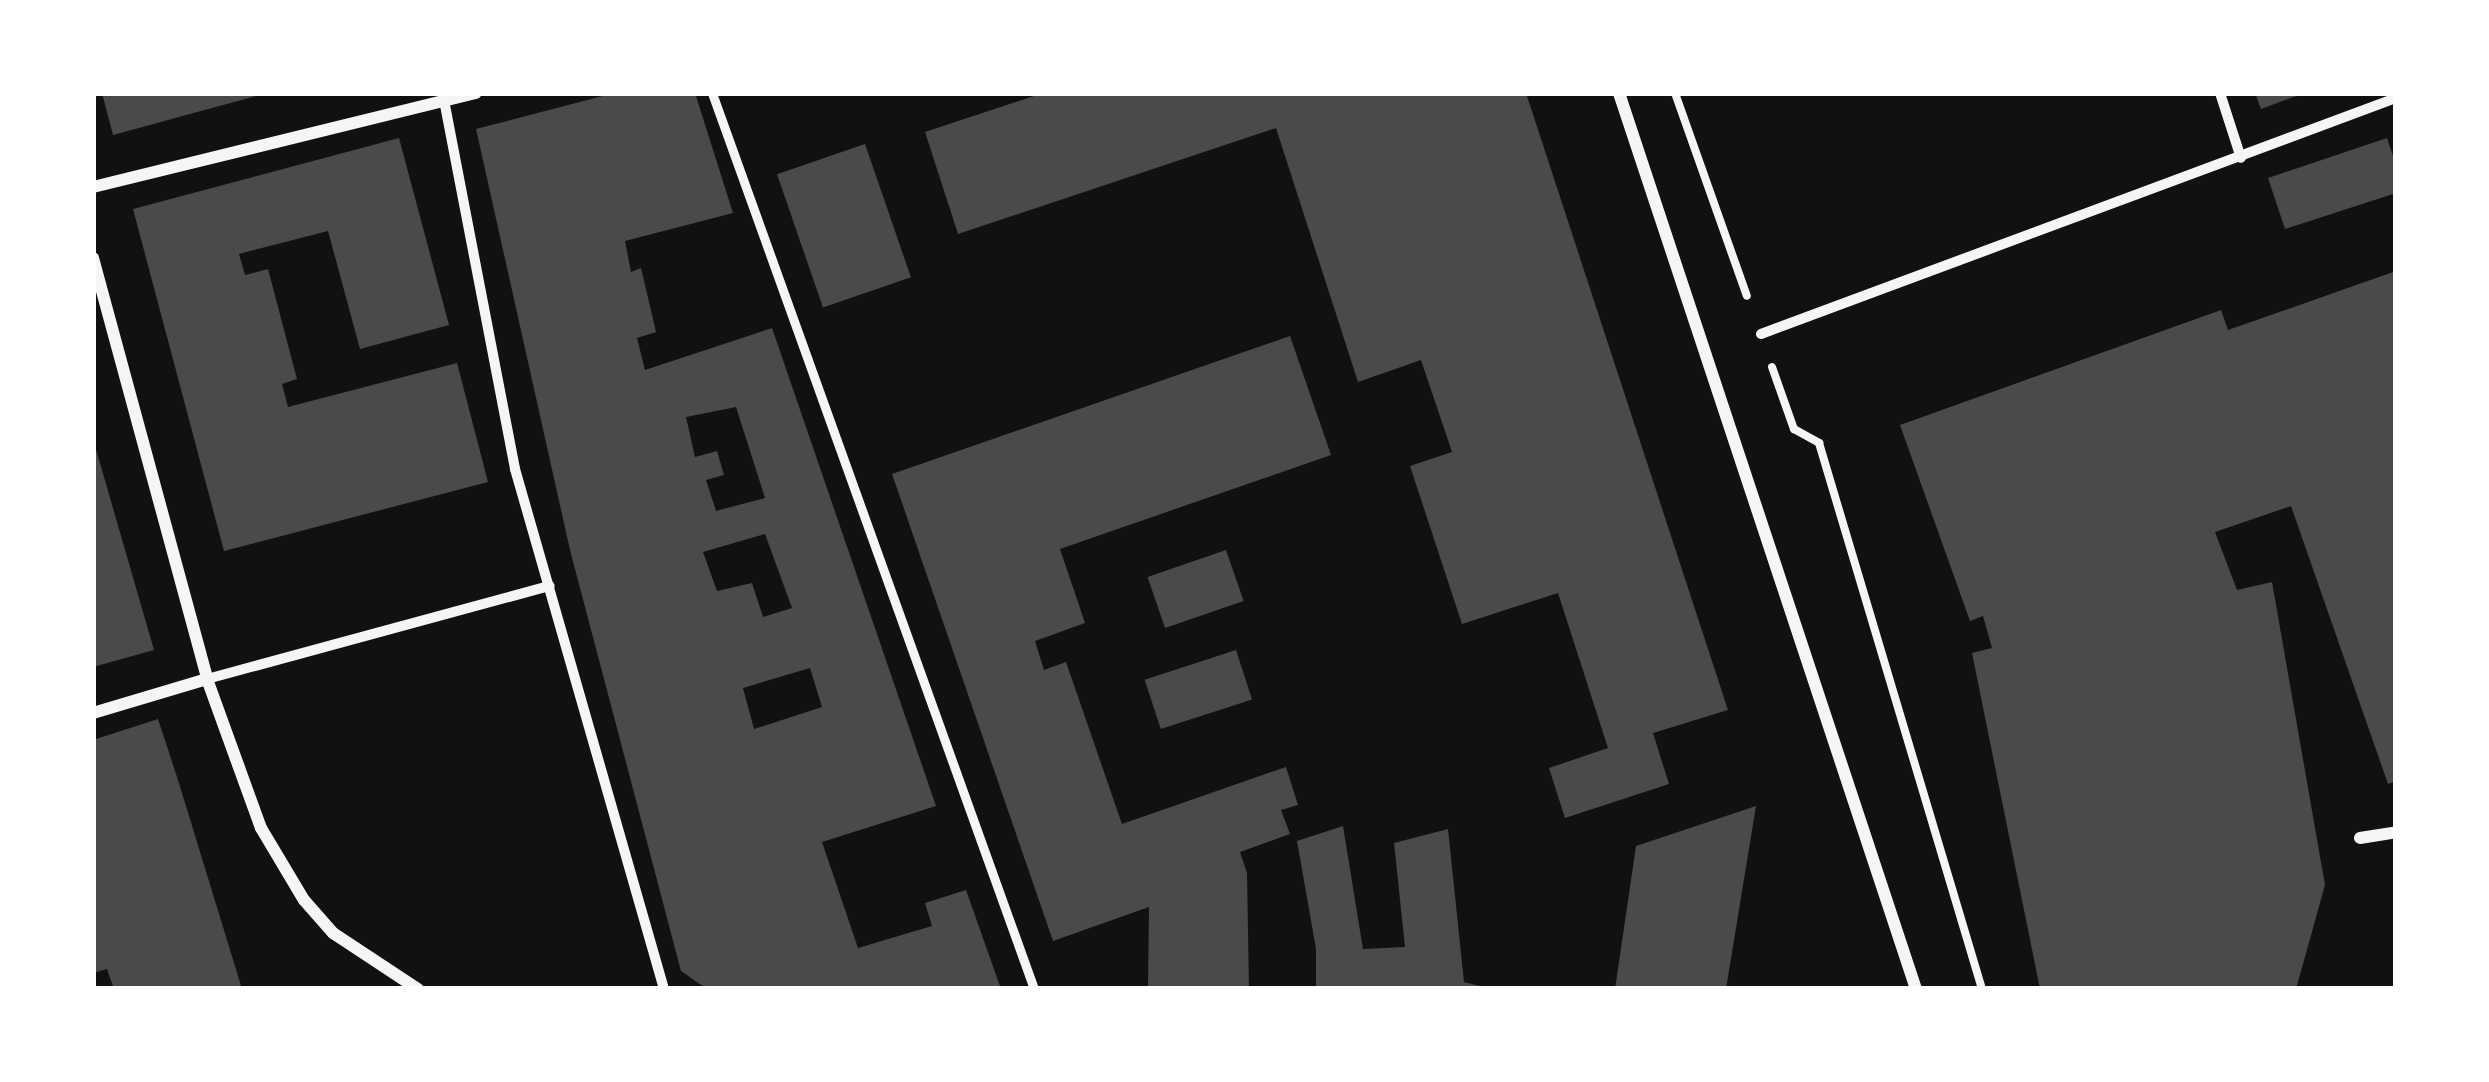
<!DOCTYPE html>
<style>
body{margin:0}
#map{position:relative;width:2489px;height:1082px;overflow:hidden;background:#111;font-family:"Roboto Condensed",sans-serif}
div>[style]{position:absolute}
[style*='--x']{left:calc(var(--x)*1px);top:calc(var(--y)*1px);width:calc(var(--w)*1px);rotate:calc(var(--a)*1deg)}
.building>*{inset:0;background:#4a4a4a;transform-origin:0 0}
.path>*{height:8px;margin:-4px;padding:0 4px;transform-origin:4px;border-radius:4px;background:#f5f5f5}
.service>*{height:9px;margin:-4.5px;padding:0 4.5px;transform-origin:4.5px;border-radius:4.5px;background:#f5f5f5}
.pedestrian>*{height:10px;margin:-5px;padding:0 5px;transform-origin:5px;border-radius:5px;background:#f5f5f5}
.minor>*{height:12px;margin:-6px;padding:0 6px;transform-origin:6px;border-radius:6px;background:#f5f5f5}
span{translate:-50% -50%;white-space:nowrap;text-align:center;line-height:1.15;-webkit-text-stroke:12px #fff;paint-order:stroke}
.frame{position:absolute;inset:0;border:96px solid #fff;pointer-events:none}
</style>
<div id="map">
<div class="building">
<i style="clip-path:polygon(102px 93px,263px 93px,263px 94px,113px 135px)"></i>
<i style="clip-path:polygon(evenodd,614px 93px,695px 93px,733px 213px,625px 241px,631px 272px,641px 268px,656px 332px,637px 338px,645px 370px,772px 328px,936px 806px,822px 842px,858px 948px,932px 926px,925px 903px,966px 890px,1001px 989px,707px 989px,681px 971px,570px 550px,476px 129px,614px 93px,736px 407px,765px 498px,716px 511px,706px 480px,724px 475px,717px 451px,695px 457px,686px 417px,736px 407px,614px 93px,765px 534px,792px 608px,763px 617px,752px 583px,717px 591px,703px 552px,765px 534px,614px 93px,810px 668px,822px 707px,754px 729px,743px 688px,810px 668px)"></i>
<i style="clip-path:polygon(1043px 93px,1526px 93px,1728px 710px,1653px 733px,1669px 784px,1565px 818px,1549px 768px,1608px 748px,1558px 593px,1462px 624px,1410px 466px,1452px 452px,1421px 360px,1358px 382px,1276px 128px,958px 234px,925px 132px)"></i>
<i style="clip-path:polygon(2255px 93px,2302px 93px,2302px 94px,2261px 109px)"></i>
<i style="clip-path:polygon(399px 138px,449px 325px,360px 349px,328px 231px,239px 254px,245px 275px,268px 269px,297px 379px,282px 384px,288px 407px,457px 363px,488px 482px,224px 551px,133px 209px)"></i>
<i style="clip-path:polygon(2387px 138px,2396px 165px,2396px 193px,2285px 229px,2268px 178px)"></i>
<i style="left:865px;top:144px;width:141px;height:93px;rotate:71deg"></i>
<i style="clip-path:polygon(2396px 271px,2396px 781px,2388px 784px,2291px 506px,2215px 532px,2237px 590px,2272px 582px,2325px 885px,2296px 989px,2040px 989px,1972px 653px,1992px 648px,1983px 616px,1970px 621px,1900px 425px,2221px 310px,2228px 330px)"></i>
<i style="clip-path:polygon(1290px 336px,1331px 455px,1060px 549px,1085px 623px,1035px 641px,1044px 670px,1066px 662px,1122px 824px,1286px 767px,1298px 805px,1281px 810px,1290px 834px,1240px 852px,1247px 873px,1249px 989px,1148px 989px,1149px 907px,1053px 941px,892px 474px)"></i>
<i style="clip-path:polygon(93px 439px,154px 650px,93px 667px)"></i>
<i style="left:1226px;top:550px;width:54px;height:83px;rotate:71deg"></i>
<i style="left:1236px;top:650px;width:52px;height:96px;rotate:72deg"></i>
<i style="clip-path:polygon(158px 719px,178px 780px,242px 989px,114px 989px,107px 969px,93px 973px,93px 740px)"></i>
<i style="clip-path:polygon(1756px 806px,1726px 989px,1615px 989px,1636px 846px)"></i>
<i style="clip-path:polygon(1343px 826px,1363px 949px,1405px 947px,1394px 843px,1448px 829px,1464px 982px,1492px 989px,1316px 989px,1316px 949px,1297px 841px)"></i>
</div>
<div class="path">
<i style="--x:1675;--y:93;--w:215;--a:70.5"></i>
<i style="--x:1772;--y:367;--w:66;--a:70.5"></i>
<i style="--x:1794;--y:429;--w:29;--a:29"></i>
<i style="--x:1819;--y:443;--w:570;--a:73.38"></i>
</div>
<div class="service">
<i style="--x:712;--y:93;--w:952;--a:70.23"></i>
</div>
<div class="pedestrian">
<i style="--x:2220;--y:93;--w:68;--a:72.1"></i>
<i style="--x:444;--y:100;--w:376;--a:79.1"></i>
<i style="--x:515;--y:469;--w:541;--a:74.01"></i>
<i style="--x:1761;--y:334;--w:677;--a:-20.39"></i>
<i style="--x:207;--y:679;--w:355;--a:-15.2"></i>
</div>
<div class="minor">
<i style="--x:1619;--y:93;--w:944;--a:71.66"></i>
<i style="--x:93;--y:187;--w:394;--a:-13.8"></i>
<i style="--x:93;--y:258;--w:436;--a:74.8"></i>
<i style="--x:207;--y:679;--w:158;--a:70.1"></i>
<i style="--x:261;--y:828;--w:84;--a:59.2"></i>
<i style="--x:304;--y:900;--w:44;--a:48.7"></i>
<i style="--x:333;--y:933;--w:102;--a:33.4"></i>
<i style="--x:93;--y:713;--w:119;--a:-16.6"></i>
<i style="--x:2360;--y:838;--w:36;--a:-9"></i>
</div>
<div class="frame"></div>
</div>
